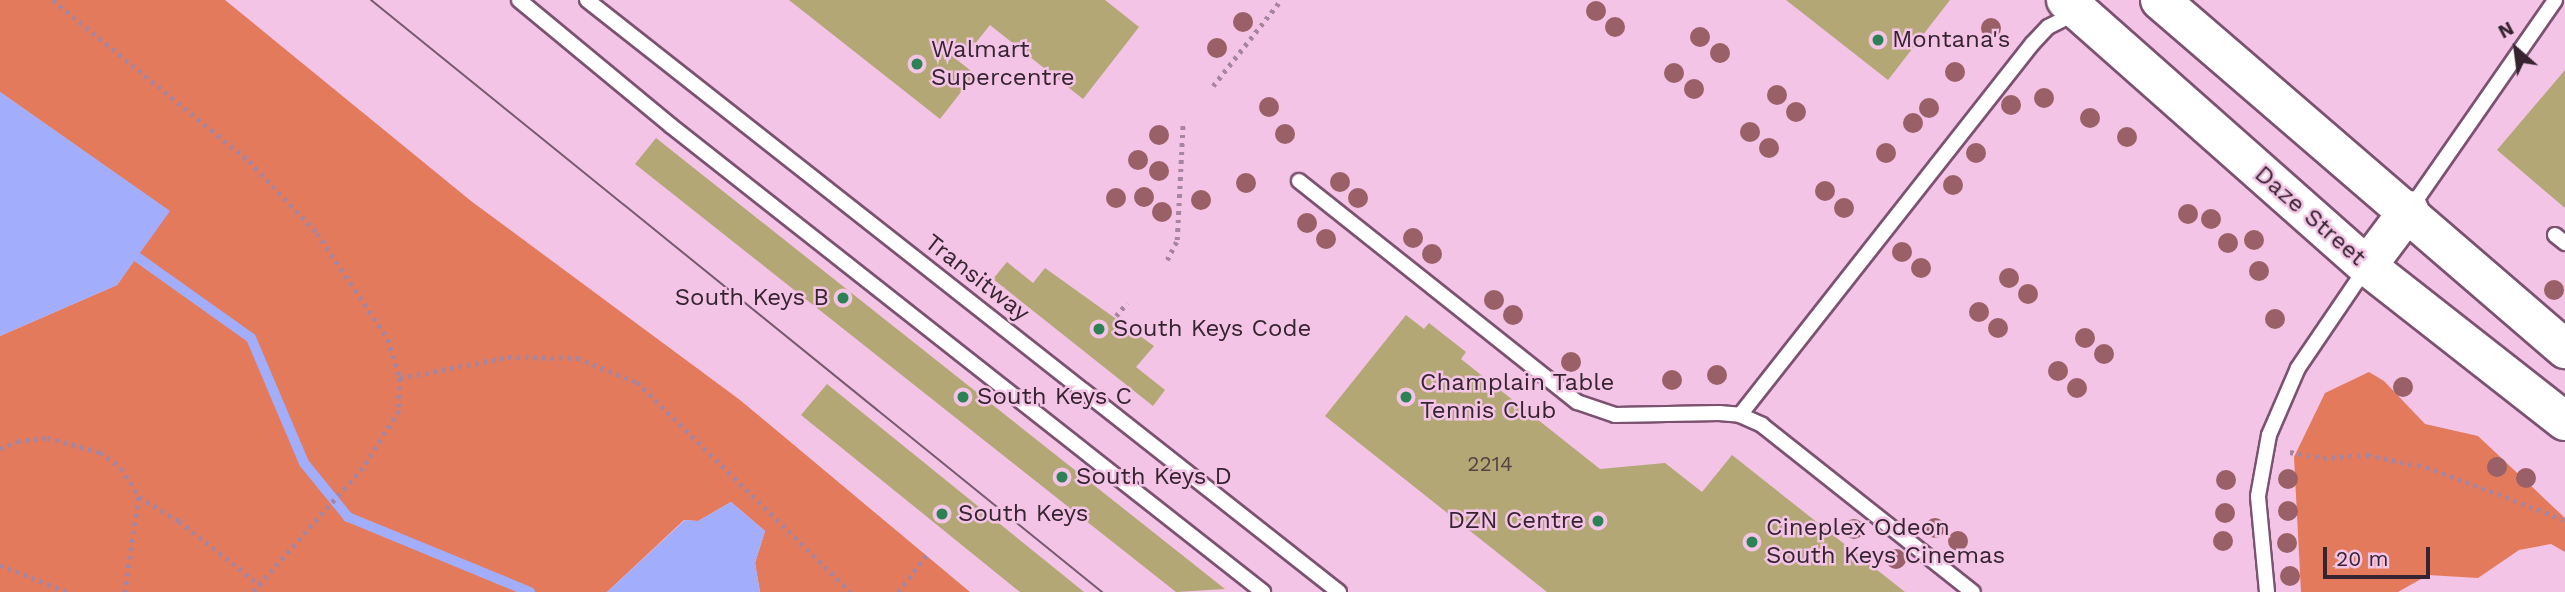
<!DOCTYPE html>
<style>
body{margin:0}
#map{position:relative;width:2565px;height:592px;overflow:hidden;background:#f3c4e5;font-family:"Work Sans",sans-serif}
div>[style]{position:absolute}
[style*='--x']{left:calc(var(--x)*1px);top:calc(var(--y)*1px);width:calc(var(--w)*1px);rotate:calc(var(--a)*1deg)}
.forest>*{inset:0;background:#e47a5c}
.water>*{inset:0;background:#a2aefb}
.stream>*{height:10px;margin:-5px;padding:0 5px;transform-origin:5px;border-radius:5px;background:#a2aefb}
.building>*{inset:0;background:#b2a775}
.path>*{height:4.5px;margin-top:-2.25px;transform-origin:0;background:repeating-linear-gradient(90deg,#a8859e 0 3.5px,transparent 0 8.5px)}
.roads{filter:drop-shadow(2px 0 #7b5270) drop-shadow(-2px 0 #7b5270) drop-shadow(0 2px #7b5270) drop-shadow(0 -2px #7b5270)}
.lane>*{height:14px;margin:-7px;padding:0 7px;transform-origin:7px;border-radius:7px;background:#fff}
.secondary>*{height:38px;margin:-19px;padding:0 19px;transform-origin:19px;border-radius:19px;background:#fff}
.tram>*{height:2px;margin:-1px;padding:0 1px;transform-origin:1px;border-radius:1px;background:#765a6e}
.trees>*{width:20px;height:20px;margin:-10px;border-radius:50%;background:#9a6067}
.dots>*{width:19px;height:19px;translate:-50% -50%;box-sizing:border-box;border:4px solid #f3c4e5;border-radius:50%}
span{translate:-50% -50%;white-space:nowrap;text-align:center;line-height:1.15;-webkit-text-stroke:5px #f3c4e5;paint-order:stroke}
.number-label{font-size:21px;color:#554542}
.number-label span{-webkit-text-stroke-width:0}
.poi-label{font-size:24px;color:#362431}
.left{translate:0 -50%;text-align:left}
.right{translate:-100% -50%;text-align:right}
.street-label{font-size:24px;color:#362431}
.north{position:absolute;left:2481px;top:14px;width:70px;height:70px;-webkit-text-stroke:5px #f3c4e5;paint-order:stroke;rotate:332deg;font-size:19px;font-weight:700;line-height:28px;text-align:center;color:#362431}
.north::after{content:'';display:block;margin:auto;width:24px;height:32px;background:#362431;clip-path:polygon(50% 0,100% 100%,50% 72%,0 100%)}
.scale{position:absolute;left:2323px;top:547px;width:107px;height:32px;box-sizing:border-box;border:4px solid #362431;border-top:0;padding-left:9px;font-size:21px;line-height:24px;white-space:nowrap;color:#362431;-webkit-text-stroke:5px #f3c4e5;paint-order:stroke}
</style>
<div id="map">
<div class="forest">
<i style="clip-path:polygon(0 0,225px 0,471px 201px,740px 400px,970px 592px,760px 592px,755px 563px,765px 531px,731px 502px,698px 521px,684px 520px,607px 592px,0 592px,0 336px,117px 285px,169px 211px,0 92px)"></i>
<i style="clip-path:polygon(2369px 372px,2384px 381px,2425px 424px,2478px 436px,2565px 518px,2565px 552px,2551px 544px,2519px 550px,2478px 578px,2428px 575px,2398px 592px,2301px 592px,2294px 457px,2325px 393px)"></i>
</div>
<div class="water">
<i style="clip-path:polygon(0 92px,170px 211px,117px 285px,0 336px)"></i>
<i style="clip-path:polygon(731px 502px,765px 531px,755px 563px,760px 592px,607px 592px,685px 520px,698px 521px)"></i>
</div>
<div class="stream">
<i style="--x:137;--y:257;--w:140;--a:35.4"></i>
<i style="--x:251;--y:338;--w:136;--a:67"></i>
<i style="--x:304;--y:463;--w:70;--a:50.8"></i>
<i style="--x:348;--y:517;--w:197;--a:22.4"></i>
</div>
<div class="building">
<i style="clip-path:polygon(789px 0,1105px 0,1139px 27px,1083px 99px,990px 25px,966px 55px,953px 44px,947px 52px,975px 74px,940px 119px)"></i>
<i style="clip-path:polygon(1786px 0,1950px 0,1888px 80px)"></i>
<i style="clip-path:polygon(2565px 70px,2565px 208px,2497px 150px)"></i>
<i style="clip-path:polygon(656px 138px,1023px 429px,1225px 589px,1176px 592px,1009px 460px,635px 164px)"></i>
<i style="clip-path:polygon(1007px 262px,1033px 283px,1045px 268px,1154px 346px,1136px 367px,1165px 390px,1153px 406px,993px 279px)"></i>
<i style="clip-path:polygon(1406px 315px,1424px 329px,1429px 323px,1466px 352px,1461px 359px,1600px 469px,1665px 463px,1702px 492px,1732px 455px,1905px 592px,1547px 592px,1325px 416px)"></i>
<i style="clip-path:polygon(827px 384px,1084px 592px,1020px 592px,801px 415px)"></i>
</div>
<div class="path">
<i style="--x:53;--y:0;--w:254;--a:39.4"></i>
<i style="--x:249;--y:161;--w:99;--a:46.6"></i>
<i style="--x:317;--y:233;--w:128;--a:56.2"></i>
<i style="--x:388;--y:339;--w:41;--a:72.9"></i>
<i style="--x:400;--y:378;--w:33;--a:92"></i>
<i style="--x:399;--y:411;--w:67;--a:122.3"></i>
<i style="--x:363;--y:468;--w:166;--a:131.6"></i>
<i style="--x:1213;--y:86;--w:110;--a:-51.7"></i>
<i style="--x:1167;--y:260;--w:22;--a:-63"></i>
<i style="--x:1177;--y:240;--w:119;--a:-87.1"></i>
<i style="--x:1116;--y:316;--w:17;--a:-50"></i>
<i style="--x:400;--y:378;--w:110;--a:-11"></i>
<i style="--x:508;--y:357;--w:69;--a:0.8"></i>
<i style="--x:577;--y:358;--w:65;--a:21.8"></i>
<i style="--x:637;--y:382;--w:300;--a:44.5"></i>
<i style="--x:0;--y:449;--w:19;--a:-25"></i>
<i style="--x:17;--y:441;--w:30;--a:-6"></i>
<i style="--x:47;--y:438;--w:55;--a:14.8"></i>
<i style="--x:100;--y:452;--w:26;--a:37"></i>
<i style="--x:121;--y:468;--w:34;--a:58"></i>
<i style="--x:139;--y:497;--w:96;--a:98.4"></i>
<i style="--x:2290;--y:452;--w:34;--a:10"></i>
<i style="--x:2323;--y:458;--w:44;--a:-3.9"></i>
<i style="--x:2367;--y:455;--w:60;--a:11.5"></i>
<i style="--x:2426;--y:467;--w:149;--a:20.9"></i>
<i style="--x:139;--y:497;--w:47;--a:31"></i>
<i style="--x:179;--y:521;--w:103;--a:38.3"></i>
<i style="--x:0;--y:565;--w:72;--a:21.9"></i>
<i style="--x:898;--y:592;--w:48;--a:-52.7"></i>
</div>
<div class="roads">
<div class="lane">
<i style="--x:519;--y:0;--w:196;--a:39.6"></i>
<i style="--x:670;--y:125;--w:755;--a:38.22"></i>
<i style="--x:587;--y:0;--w:957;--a:38.21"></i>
<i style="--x:1299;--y:181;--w:355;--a:38.5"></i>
<i style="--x:1577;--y:402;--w:40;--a:18.9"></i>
<i style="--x:1615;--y:415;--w:104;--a:-1.1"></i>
<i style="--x:1719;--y:413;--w:21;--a:5"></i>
<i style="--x:1740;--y:415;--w:24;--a:24"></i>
<i style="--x:1762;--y:425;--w:269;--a:38.4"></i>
<i style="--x:2410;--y:209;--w:254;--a:-55.2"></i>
<i style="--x:2555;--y:235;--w:13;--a:39"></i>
<i style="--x:1740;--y:415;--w:472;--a:-51.8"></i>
<i style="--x:2032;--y:44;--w:23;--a:-47"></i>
<i style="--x:2048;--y:27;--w:31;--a:-27"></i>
<i style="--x:2267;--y:592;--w:96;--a:-95.4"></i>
<i style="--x:2258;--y:496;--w:62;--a:-79.8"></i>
<i style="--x:2269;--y:435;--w:73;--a:-66.6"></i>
<i style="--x:2298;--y:368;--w:121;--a:-55.8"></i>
</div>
<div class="secondary">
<i style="--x:2066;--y:0;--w:402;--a:41.5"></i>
<i style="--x:2367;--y:266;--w:251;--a:38.1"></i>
<i style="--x:2160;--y:0;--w:535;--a:40.75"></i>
<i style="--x:2367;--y:266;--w:70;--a:-53.1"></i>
</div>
</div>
<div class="tram">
<i style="--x:371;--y:0;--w:941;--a:39"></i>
</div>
<div class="trees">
<i style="left:1596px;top:11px"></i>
<i style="left:1243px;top:22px"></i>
<i style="left:1615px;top:27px"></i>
<i style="left:1991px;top:28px"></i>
<i style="left:1700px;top:37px"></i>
<i style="left:1217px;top:48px"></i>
<i style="left:1720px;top:53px"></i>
<i style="left:1955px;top:72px"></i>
<i style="left:1674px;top:73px"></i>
<i style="left:1694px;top:89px"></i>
<i style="left:1777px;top:95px"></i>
<i style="left:2044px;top:98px"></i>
<i style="left:2011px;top:105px"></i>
<i style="left:1269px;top:107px"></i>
<i style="left:1929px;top:108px"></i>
<i style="left:1796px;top:112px"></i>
<i style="left:2090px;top:118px"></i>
<i style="left:1913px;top:123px"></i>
<i style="left:1750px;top:132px"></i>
<i style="left:1285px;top:134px"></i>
<i style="left:1159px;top:135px"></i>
<i style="left:2127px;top:137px"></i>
<i style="left:1769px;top:148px"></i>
<i style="left:1886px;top:153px"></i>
<i style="left:1976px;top:153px"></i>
<i style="left:1138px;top:160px"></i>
<i style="left:1159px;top:171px"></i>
<i style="left:1340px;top:182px"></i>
<i style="left:1246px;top:183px"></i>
<i style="left:1953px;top:185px"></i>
<i style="left:1825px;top:191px"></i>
<i style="left:1144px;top:197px"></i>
<i style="left:1116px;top:198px"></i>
<i style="left:1358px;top:198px"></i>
<i style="left:1201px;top:200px"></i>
<i style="left:1844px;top:208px"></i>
<i style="left:1162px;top:212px"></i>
<i style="left:2188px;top:214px"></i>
<i style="left:2211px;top:219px"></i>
<i style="left:1307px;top:223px"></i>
<i style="left:1413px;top:238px"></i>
<i style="left:1326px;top:239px"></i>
<i style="left:2254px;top:240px"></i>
<i style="left:2228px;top:243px"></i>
<i style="left:1902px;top:252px"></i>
<i style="left:1432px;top:254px"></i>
<i style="left:1921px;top:268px"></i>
<i style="left:2259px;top:271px"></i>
<i style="left:2009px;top:278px"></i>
<i style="left:2554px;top:290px"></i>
<i style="left:2028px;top:294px"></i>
<i style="left:1494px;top:300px"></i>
<i style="left:1979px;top:312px"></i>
<i style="left:1513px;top:315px"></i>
<i style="left:2275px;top:319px"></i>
<i style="left:1998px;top:328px"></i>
<i style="left:2085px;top:338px"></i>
<i style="left:2104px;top:354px"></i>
<i style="left:1571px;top:362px"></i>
<i style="left:2058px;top:371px"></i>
<i style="left:1717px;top:375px"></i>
<i style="left:1672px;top:380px"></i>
<i style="left:2403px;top:387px"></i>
<i style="left:2077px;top:388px"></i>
<i style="left:2497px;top:467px"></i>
<i style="left:2526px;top:478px"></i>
<i style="left:2288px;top:479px"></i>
<i style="left:2226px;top:480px"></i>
<i style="left:2288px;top:511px"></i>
<i style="left:2225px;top:513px"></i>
<i style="left:1935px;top:528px"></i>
<i style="left:1854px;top:529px"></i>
<i style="left:1958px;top:541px"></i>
<i style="left:2223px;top:541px"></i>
<i style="left:2287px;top:543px"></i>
<i style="left:1896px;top:559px"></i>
<i style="left:2290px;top:576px"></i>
</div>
<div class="dots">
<i style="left:1878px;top:40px;background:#2d8255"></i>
<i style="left:917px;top:64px;background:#2d8255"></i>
<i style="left:843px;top:298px;background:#2d8255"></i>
<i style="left:1099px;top:329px;background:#2d8255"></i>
<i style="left:963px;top:397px;background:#2d8255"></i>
<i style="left:1406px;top:397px;background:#2d8255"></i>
<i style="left:1062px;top:477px;background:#2d8255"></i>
<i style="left:942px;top:514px;background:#2d8255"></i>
<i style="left:1598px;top:521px;background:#2d8255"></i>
<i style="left:1752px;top:542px;background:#2d8255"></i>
</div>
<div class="number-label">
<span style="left:1490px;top:464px">2214</span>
</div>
<div class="poi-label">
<span class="left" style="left:1892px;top:40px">Montana's</span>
<span class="left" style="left:931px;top:64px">Walmart<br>Supercentre</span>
<span class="right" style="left:829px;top:298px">South Keys B</span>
<span class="left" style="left:1113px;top:329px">South Keys Code</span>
<span class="left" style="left:1420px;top:397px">Champlain Table<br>Tennis Club</span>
<span class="left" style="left:977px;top:397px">South Keys C</span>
<span class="left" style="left:1076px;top:477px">South Keys D</span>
<span class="left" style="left:958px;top:514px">South Keys</span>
<span class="right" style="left:1584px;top:521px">DZN Centre</span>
<span class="left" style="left:1766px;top:542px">Cineplex Odeon<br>South Keys Cinemas</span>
</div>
<div class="street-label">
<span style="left:2310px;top:216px;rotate:41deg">Daze Street</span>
<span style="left:977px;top:278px;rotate:38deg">Transitway</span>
</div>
<div class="north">N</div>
<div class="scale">20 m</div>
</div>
